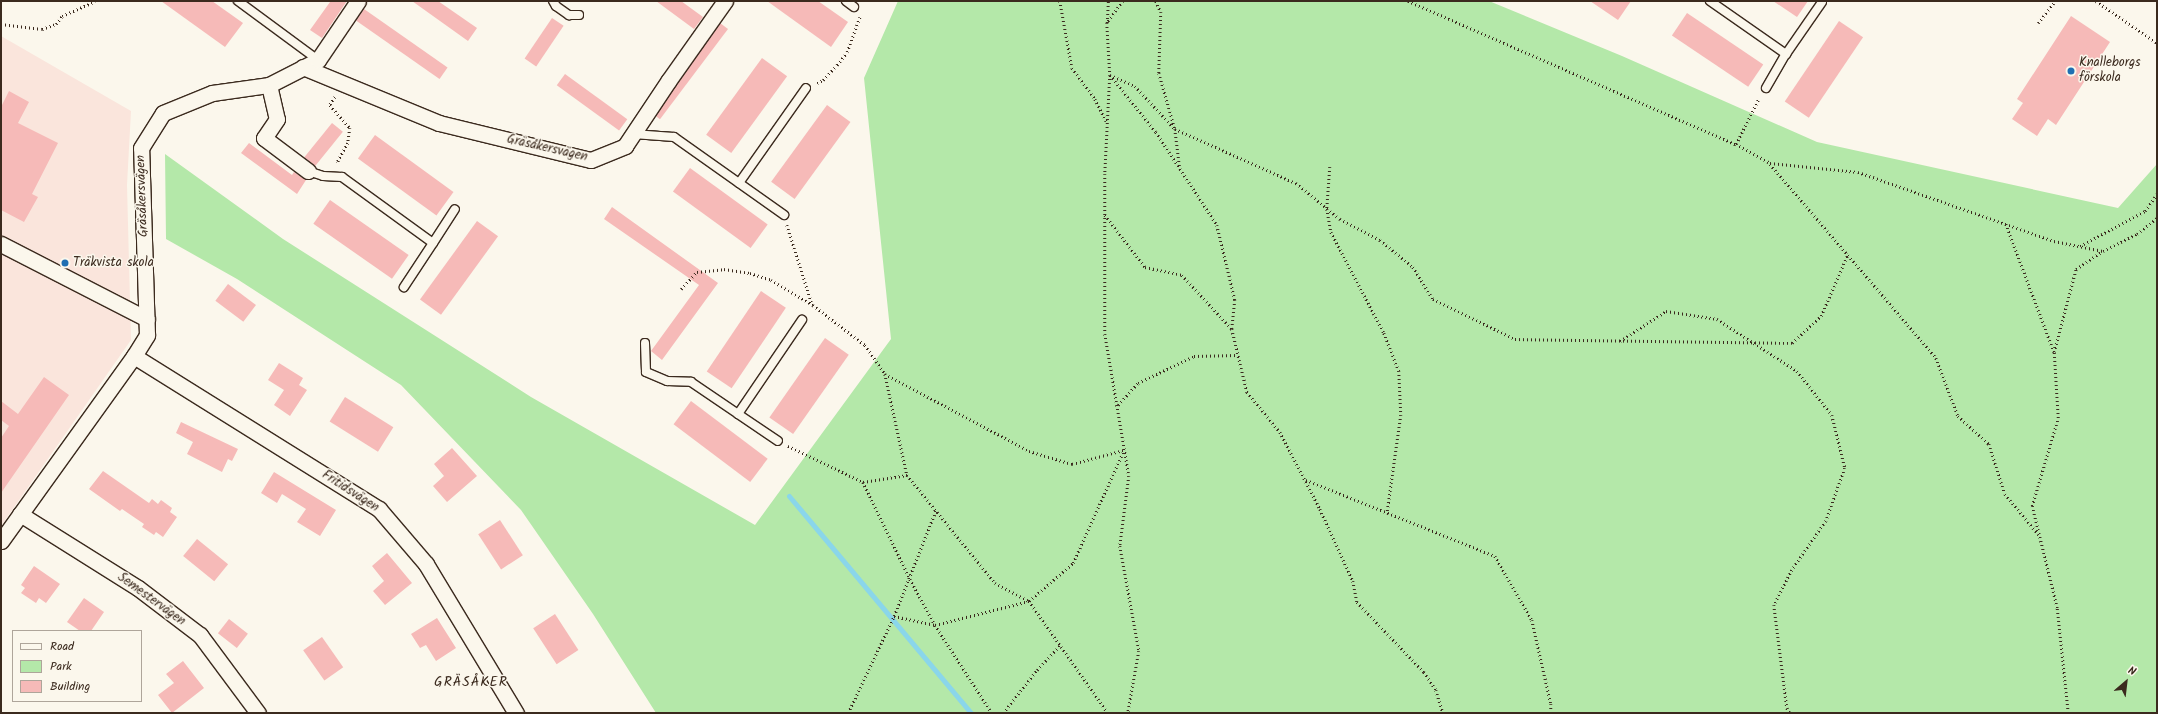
<!DOCTYPE html>
<meta charset="utf-8">
<style>
body{margin:0}
#map{position:relative;width:2158px;height:714px;overflow:hidden;background:#fbf7ec;font-family:Kalam,sans-serif}
div>[style]{position:absolute}
[style*='--x']{left:calc(var(--x)*1px);top:calc(var(--y)*1px);width:calc(var(--w)*1px);rotate:calc(var(--a)*1deg)}
.built>*{inset:0;background:#fae5dc}
.green>*{inset:0;background:#b4e8a9}
.stream>*{height:5px;margin:-2.5px;padding:0 2.5px;transform-origin:2.5px;border-radius:2.5px;background:#8ad6ea}
.building>*{inset:0;background:#f6bab8;transform-origin:0 0}
.path>*{height:2.5px;margin-top:-1.25px;transform-origin:0;background:repeating-linear-gradient(90deg,#3b2a1e 0 1px,transparent 0 4px)}
.roads{filter:drop-shadow(1px 0 #3b2a1e) drop-shadow(-1px 0 #3b2a1e) drop-shadow(0 1px #3b2a1e) drop-shadow(0 -1px #3b2a1e)}
.lane>*{height:8px;margin:-4px;padding:0 4px;transform-origin:4px;border-radius:4px;background:#fbf7ec}
.street>*{height:15px;margin:-7.5px;padding:0 7.5px;transform-origin:7.5px;border-radius:7.5px;background:#fbf7ec}
.dots>*{width:11px;height:11px;translate:-50% -50%;box-sizing:border-box;border:2px solid #fbf7ec;border-radius:50%}
span{translate:-50% -50%;white-space:nowrap;text-align:center;line-height:1.15;-webkit-text-stroke:3px #fbf7ec;paint-order:stroke}
.poi-label{font-size:13px;color:#3b2a1e}
.left{translate:0 -50%;text-align:left}
.street-label{font-size:13px;color:#3b2a1e}
.neighbourhood-label{font-size:14px;color:#3b2a1e;letter-spacing:1px}
.frame{position:absolute;inset:0;border:2px solid #3b2a1e;pointer-events:none}
.legend{position:absolute;left:12px;top:630px;width:130px;height:72px;box-sizing:border-box;background:#fbf7ec;border:1px solid #aea59a;margin:0;padding:5px 7px;list-style:none;font-size:12px;color:#3b2a1e}
.legend li{display:flex;align-items:center;gap:8px;height:20px}
.legend b{width:20px;border:1px solid #aea59a}
.north{position:absolute;left:2106px;top:662px;width:40px;height:40px;-webkit-text-stroke:3px #fbf7ec;paint-order:stroke;rotate:28deg;font-size:11px;font-weight:700;line-height:16px;text-align:center;color:#3b2a1e}
.north::after{content:'';display:block;margin:auto;width:14px;height:18px;background:#3b2a1e;clip-path:polygon(50% 0,100% 100%,50% 72%,0 100%)}
</style>
<div id="map">
<div class="built">
<i style="clip-path:polygon(1px 36px,131px 111px,127px 185px,131px 340px,1px 526px)"></i>
</div>
<div class="green">
<i style="clip-path:polygon(898px 1px,1489px 1px,1622px 56px,1817px 142px,2118px 208px,2157px 164px,2157px 713px,656px 713px,593px 614px,521px 510px,401px 385px,237px 279px,166px 239px,165px 154px,283px 239px,531px 397px,755px 525px,891px 339px,864px 78px)"></i>
</div>
<div class="stream">
<i style="--x:789;--y:496;--w:283;--a:50"></i>
</div>
<div class="building">
<i style="clip-path:polygon(161px 1px,212px 1px,243px 23px,225px 47px)"></i>
<i style="clip-path:polygon(329px 1px,347px 1px,322px 38px,310px 30px,330px 2px)"></i>
<i style="clip-path:polygon(412px 1px,438px 1px,477px 28px,468px 41px)"></i>
<i style="clip-path:polygon(656px 1px,681px 1px,703px 17px,694px 29px)"></i>
<i style="clip-path:polygon(767px 1px,818px 1px,848px 22px,831px 47px)"></i>
<i style="clip-path:polygon(1590px 1px,1631px 1px,1618px 20px)"></i>
<i style="clip-path:polygon(1773px 1px,1808px 1px,1797px 17px)"></i>
<i style="left:364px;top:9px;width:102px;height:14px;rotate:35deg"></i>
<i style="left:1687px;top:13px;width:92px;height:27px;rotate:34deg"></i>
<i style="clip-path:polygon(2071px 16px,2110px 42px,2056px 125px,2048px 119px,2037px 136px,2012px 119px,2023px 103px,2017px 99px)"></i>
<i style="left:552px;top:18px;width:14px;height:49px;rotate:34deg"></i>
<i style="left:1839px;top:21px;width:29px;height:97px;rotate:34deg"></i>
<i style="left:720px;top:23px;width:10px;height:113px;rotate:37deg"></i>
<i style="left:762px;top:58px;width:31px;height:95px;rotate:36deg"></i>
<i style="left:565px;top:74px;width:77px;height:14px;rotate:36deg"></i>
<i style="clip-path:polygon(9px 91px,29px 102px,18px 123px,58px 143px,32px 194px,38px 197px,24px 222px,1px 210px,1px 107px)"></i>
<i style="left:827px;top:105px;width:29px;height:95px;rotate:36deg"></i>
<i style="left:332px;top:123px;width:14px;height:44px;rotate:39deg"></i>
<i style="left:375px;top:135px;width:97px;height:29px;rotate:36deg"></i>
<i style="clip-path:polygon(249px 143px,292px 175px,294px 172px,306px 180px,297px 194px,241px 153px)"></i>
<i style="left:690px;top:168px;width:96px;height:29px;rotate:36deg"></i>
<i style="left:330px;top:200px;width:96px;height:29px;rotate:35deg"></i>
<i style="clip-path:polygon(612px 207px,718px 283px,662px 360px,651px 351px,699px 285px,604px 219px)"></i>
<i style="left:477px;top:221px;width:26px;height:97px;rotate:36deg"></i>
<i style="left:228px;top:284px;width:35px;height:21px;rotate:37deg"></i>
<i style="left:761px;top:291px;width:30px;height:97px;rotate:34deg"></i>
<i style="left:825px;top:338px;width:29px;height:97px;rotate:35deg"></i>
<i style="clip-path:polygon(279px 363px,303px 378px,299px 385px,307px 390px,290px 416px,274px 405px,284px 390px,268px 380px)"></i>
<i style="clip-path:polygon(44px 377px,69px 395px,1px 493px,1px 438px,9px 426px,1px 420px,1px 401px,18px 414px)"></i>
<i style="left:345px;top:397px;width:57px;height:29px;rotate:32deg"></i>
<i style="left:691px;top:401px;width:96px;height:29px;rotate:37deg"></i>
<i style="clip-path:polygon(181px 422px,238px 449px,232px 461px,228px 459px,222px 472px,187px 454px,193px 442px,176px 433px)"></i>
<i style="clip-path:polygon(452px 448px,477px 476px,447px 502px,433px 486px,444px 476px,434px 464px)"></i>
<i style="clip-path:polygon(103px 471px,149px 503px,152px 499px,158px 504px,161px 500px,172px 508px,170px 512px,177px 517px,163px 537px,156px 532px,154px 535px,142px 527px,144px 524px,122px 509px,120px 511px,89px 489px)"></i>
<i style="clip-path:polygon(274px 472px,336px 510px,320px 536px,297px 522px,306px 509px,282px 494px,277px 503px,261px 493px)"></i>
<i style="left:500px;top:520px;width:42px;height:26px;rotate:57deg"></i>
<i style="left:197px;top:539px;width:40px;height:22px;rotate:39deg"></i>
<i style="clip-path:polygon(387px 553px,412px 583px,385px 605px,373px 591px,384px 581px,372px 566px)"></i>
<i style="clip-path:polygon(34px 566px,60px 584px,46px 603px,39px 598px,36px 603px,21px 593px,25px 588px,21px 585px)"></i>
<i style="clip-path:polygon(84px 598px,104px 612px,91px 631px,80px 631px,67px 622px)"></i>
<i style="left:555px;top:614px;width:43px;height:26px;rotate:57deg"></i>
<i style="clip-path:polygon(437px 618px,456px 648px,436px 661px,426px 645px,420px 648px,411px 634px)"></i>
<i style="left:229px;top:619px;width:24px;height:18px;rotate:38deg"></i>
<i style="left:322px;top:637px;width:37px;height:23px;rotate:55deg"></i>
<i style="clip-path:polygon(183px 661px,204px 688px,172px 713px,158px 695px,174px 683px,166px 674px)"></i>
</div>
<div class="path">
<i style="--x:1060;--y:1;--w:68;--a:79.8"></i>
<i style="--x:1072;--y:68;--w:39;--a:53"></i>
<i style="--x:1095;--y:99;--w:25;--a:63"></i>
<i style="--x:1123;--y:1;--w:27;--a:126"></i>
<i style="--x:1107;--y:23;--w:52;--a:86.7"></i>
<i style="--x:1110;--y:75;--w:99;--a:92.9"></i>
<i style="--x:1105;--y:174;--w:160;--a:90"></i>
<i style="--x:1105;--y:334;--w:144;--a:80.4"></i>
<i style="--x:1129;--y:476;--w:71;--a:97.3"></i>
<i style="--x:1120;--y:546;--w:107;--a:79.7"></i>
<i style="--x:1139;--y:651;--w:63;--a:100.1"></i>
<i style="--x:1156;--y:1;--w:12;--a:66"></i>
<i style="--x:1161;--y:12;--w:61;--a:91.9"></i>
<i style="--x:1159;--y:73;--w:58;--a:74.1"></i>
<i style="--x:1175;--y:129;--w:40;--a:82.9"></i>
<i style="--x:1408;--y:1;--w:358;--a:23.6"></i>
<i style="--x:1736;--y:144;--w:39;--a:29"></i>
<i style="--x:1770;--y:163;--w:88;--a:5.8"></i>
<i style="--x:1858;--y:172;--w:208;--a:19.4"></i>
<i style="--x:2054;--y:241;--w:50;--a:11.5"></i>
<i style="--x:2096;--y:1;--w:74;--a:34.5"></i>
<i style="--x:1107;--y:23;--w:22;--a:-87"></i>
<i style="--x:2038;--y:23;--w:28;--a:-52"></i>
<i style="--x:1;--y:24;--w:41;--a:7"></i>
<i style="--x:42;--y:29;--w:15;--a:-20"></i>
<i style="--x:56;--y:24;--w:10;--a:-53"></i>
<i style="--x:62;--y:16;--w:36;--a:-24"></i>
<i style="--x:1110;--y:75;--w:27;--a:24"></i>
<i style="--x:1135;--y:86;--w:59;--a:47.1"></i>
<i style="--x:1175;--y:129;--w:133;--a:24.1"></i>
<i style="--x:1296;--y:183;--w:57;--a:39.3"></i>
<i style="--x:1340;--y:219;--w:45;--a:27.7"></i>
<i style="--x:1380;--y:240;--w:43;--a:39.3"></i>
<i style="--x:1413;--y:267;--w:38;--a:58"></i>
<i style="--x:1433;--y:299;--w:91;--a:26"></i>
<i style="--x:1515;--y:339;--w:277;--a:0.8"></i>
<i style="--x:1792;--y:343;--w:40;--a:-43"></i>
<i style="--x:1821;--y:316;--w:68;--a:-66.5"></i>
<i style="--x:1110;--y:75;--w:73;--a:51.1"></i>
<i style="--x:1156;--y:132;--w:111;--a:56.7"></i>
<i style="--x:1217;--y:225;--w:77;--a:76.5"></i>
<i style="--x:1235;--y:300;--w:29;--a:96"></i>
<i style="--x:1232;--y:329;--w:65;--a:76.6"></i>
<i style="--x:1247;--y:392;--w:52;--a:50.5"></i>
<i style="--x:1280;--y:432;--w:87;--a:62.5"></i>
<i style="--x:1320;--y:509;--w:79;--a:65.4"></i>
<i style="--x:1353;--y:581;--w:21;--a:79"></i>
<i style="--x:1357;--y:602;--w:97;--a:46.3"></i>
<i style="--x:1424;--y:672;--w:22;--a:56"></i>
<i style="--x:1436;--y:690;--w:24;--a:73"></i>
<i style="--x:817;--y:83;--w:7;--a:-27"></i>
<i style="--x:823;--y:80;--w:21;--a:-47"></i>
<i style="--x:837;--y:65;--w:16;--a:-52"></i>
<i style="--x:847;--y:52;--w:37;--a:-70"></i>
<i style="--x:335;--y:97;--w:9;--a:122"></i>
<i style="--x:330;--y:105;--w:30;--a:49"></i>
<i style="--x:350;--y:128;--w:15;--a:98"></i>
<i style="--x:348;--y:143;--w:21;--a:119"></i>
<i style="--x:338;--y:161;--w:3;--a:72"></i>
<i style="--x:1736;--y:144;--w:51;--a:-63.4"></i>
<i style="--x:1770;--y:164;--w:255;--a:49.4"></i>
<i style="--x:1936;--y:358;--w:62;--a:69.2"></i>
<i style="--x:1958;--y:416;--w:42;--a:42.1"></i>
<i style="--x:1989;--y:444;--w:52;--a:72.3"></i>
<i style="--x:2005;--y:494;--w:53;--a:50.3"></i>
<i style="--x:1330;--y:167;--w:42;--a:94.1"></i>
<i style="--x:1327;--y:209;--w:23;--a:80"></i>
<i style="--x:1331;--y:232;--w:114;--a:62.3"></i>
<i style="--x:1384;--y:333;--w:41;--a:68.5"></i>
<i style="--x:1399;--y:371;--w:44;--a:87.4"></i>
<i style="--x:1401;--y:415;--w:100;--a:98"></i>
<i style="--x:1105;--y:215;--w:66;--a:52.4"></i>
<i style="--x:1145;--y:267;--w:38;--a:12"></i>
<i style="--x:1182;--y:275;--w:74;--a:47.2"></i>
<i style="--x:2006;--y:224;--w:137;--a:69.4"></i>
<i style="--x:787;--y:225;--w:83;--a:72.4"></i>
<i style="--x:2080;--y:246;--w:74;--a:-28.3"></i>
<i style="--x:2145;--y:211;--w:21;--a:-55"></i>
<i style="--x:681;--y:289;--w:23;--a:-47"></i>
<i style="--x:697;--y:272;--w:27;--a:-6"></i>
<i style="--x:724;--y:269;--w:26;--a:9"></i>
<i style="--x:750;--y:273;--w:22;--a:18"></i>
<i style="--x:771;--y:280;--w:49;--a:30.8"></i>
<i style="--x:813;--y:305;--w:66;--a:37.6"></i>
<i style="--x:865;--y:345;--w:35;--a:55"></i>
<i style="--x:885;--y:374;--w:103;--a:77.7"></i>
<i style="--x:907;--y:475;--w:139;--a:50.8"></i>
<i style="--x:995;--y:583;--w:38;--a:28"></i>
<i style="--x:1029;--y:601;--w:137;--a:54.8"></i>
<i style="--x:1620;--y:341;--w:55;--a:-33.1"></i>
<i style="--x:1666;--y:311;--w:52;--a:8.9"></i>
<i style="--x:1717;--y:319;--w:95;--a:33"></i>
<i style="--x:1797;--y:371;--w:56;--a:51.5"></i>
<i style="--x:1832;--y:415;--w:55;--a:76.2"></i>
<i style="--x:1845;--y:468;--w:56;--a:109.7"></i>
<i style="--x:1826;--y:521;--w:60;--a:124.8"></i>
<i style="--x:1792;--y:570;--w:39;--a:117"></i>
<i style="--x:1774;--y:605;--w:104;--a:82.8"></i>
<i style="--x:1787;--y:708;--w:6;--a:59"></i>
<i style="--x:885;--y:374;--w:163;--a:28.1"></i>
<i style="--x:1029;--y:451;--w:45;--a:16.8"></i>
<i style="--x:1072;--y:464;--w:54;--a:-15.1"></i>
<i style="--x:1118;--y:405;--w:30;--a:-48"></i>
<i style="--x:1138;--y:383;--w:62;--a:-25.7"></i>
<i style="--x:1194;--y:356;--w:44;--a:-1.3"></i>
<i style="--x:788;--y:446;--w:83;--a:25.6"></i>
<i style="--x:863;--y:482;--w:45;--a:-9"></i>
<i style="--x:1306;--y:480;--w:204;--a:21.9"></i>
<i style="--x:1495;--y:556;--w:74;--a:60"></i>
<i style="--x:1532;--y:620;--w:86;--a:77.3"></i>
<i style="--x:1551;--y:704;--w:9;--a:90"></i>
<i style="--x:863;--y:482;--w:108;--a:64.1"></i>
<i style="--x:910;--y:579;--w:52;--a:61.5"></i>
<i style="--x:935;--y:625;--w:105;--a:57.1"></i>
<i style="--x:894;--y:616;--w:42;--a:12.4"></i>
<i style="--x:935;--y:625;--w:97;--a:-14.3"></i>
<i style="--x:1029;--y:601;--w:58;--a:-40.8"></i>
<i style="--x:1073;--y:563;--w:124;--a:-65.7"></i>
<i style="--x:848;--y:713;--w:107;--a:-64.6"></i>
<i style="--x:894;--y:616;--w:114;--a:-68.4"></i>
<i style="--x:1003;--y:713;--w:55;--a:-51.7"></i>
<i style="--x:1037;--y:670;--w:34;--a:-47"></i>
<i style="--x:2068;--y:713;--w:106;--a:-96"></i>
<i style="--x:2057;--y:608;--w:105;--a:-103.8"></i>
<i style="--x:2032;--y:506;--w:92;--a:-73.5"></i>
<i style="--x:2058;--y:418;--w:66;--a:-93.5"></i>
<i style="--x:2054;--y:352;--w:86;--a:-75.2"></i>
<i style="--x:2076;--y:269;--w:32;--a:-34"></i>
<i style="--x:2103;--y:251;--w:38;--a:-27"></i>
<i style="--x:2137;--y:234;--w:26;--a:-39"></i>
</div>
<div class="roads">
<div class="lane">
<i style="--x:238;--y:1;--w:99;--a:36.4"></i>
<i style="--x:553;--y:1;--w:6;--a:59"></i>
<i style="--x:556;--y:6;--w:16;--a:35"></i>
<i style="--x:569;--y:15;--w:10;--a:0"></i>
<i style="--x:846;--y:1;--w:10;--a:37"></i>
<i style="--x:1710;--y:1;--w:93;--a:34.9"></i>
<i style="--x:1786;--y:54;--w:63;--a:-55.3"></i>
<i style="--x:1766;--y:88;--w:39;--a:-60"></i>
<i style="--x:633;--y:134;--w:41;--a:4.2"></i>
<i style="--x:674;--y:137;--w:135;--a:35.3"></i>
<i style="--x:308;--y:171;--w:16;--a:18"></i>
<i style="--x:323;--y:176;--w:19;--a:3"></i>
<i style="--x:342;--y:177;--w:112;--a:36"></i>
<i style="--x:433;--y:243;--w:53;--a:123.4"></i>
<i style="--x:739;--y:183;--w:116;--a:-54.8"></i>
<i style="--x:433;--y:243;--w:40;--a:-57.1"></i>
<i style="--x:645;--y:343;--w:29;--a:88"></i>
<i style="--x:646;--y:372;--w:23;--a:23"></i>
<i style="--x:667;--y:381;--w:24;--a:2"></i>
<i style="--x:691;--y:382;--w:57;--a:34.2"></i>
<i style="--x:738;--y:414;--w:114;--a:-55.8"></i>
<i style="--x:738;--y:414;--w:48;--a:34"></i>
</div>
<div class="street">
<i style="--x:303;--y:67;--w:147;--a:22.4"></i>
<i style="--x:439;--y:123;--w:156;--a:13.7"></i>
<i style="--x:591;--y:160;--w:37;--a:-22"></i>
<i style="--x:625;--y:146;--w:79;--a:-56.3"></i>
<i style="--x:669;--y:80;--w:97;--a:-54.7"></i>
<i style="--x:269;--y:85;--w:35;--a:77"></i>
<i style="--x:277;--y:119;--w:23;--a:124"></i>
<i style="--x:264;--y:138;--w:55;--a:36.9"></i>
<i style="--x:1;--y:244;--w:164;--a:27.2"></i>
<i style="--x:134;--y:356;--w:289;--a:32"></i>
<i style="--x:379;--y:509;--w:72;--a:49.5"></i>
<i style="--x:426;--y:564;--w:174;--a:58.9"></i>
<i style="--x:20;--y:514;--w:139;--a:32.1"></i>
<i style="--x:138;--y:588;--w:78;--a:37.2"></i>
<i style="--x:200;--y:635;--w:97;--a:53.4"></i>
<i style="--x:1;--y:541;--w:228;--a:-54.3"></i>
<i style="--x:134;--y:356;--w:25;--a:-58"></i>
<i style="--x:147;--y:335;--w:187;--a:-91.8"></i>
<i style="--x:141;--y:148;--w:41;--a:-57.8"></i>
<i style="--x:163;--y:113;--w:53;--a:-22.2"></i>
<i style="--x:212;--y:93;--w:58;--a:-8"></i>
<i style="--x:269;--y:85;--w:55;--a:-27"></i>
<i style="--x:318;--y:60;--w:71;--a:-55.9"></i>
</div>
</div>
<div class="dots">
<i style="left:2071px;top:71px;background:#1f6fb2"></i>
<i style="left:65px;top:263px;background:#1f6fb2"></i>
</div>
<div class="poi-label">
<span class="left" style="left:2079px;top:71px">Knalleborgs<br>förskola</span>
<span class="left" style="left:73px;top:263px">Träkvista skola</span>
</div>
<div class="street-label">
<span style="left:547px;top:149px;rotate:13deg">Gräsåkersvägen</span>
<span style="left:143px;top:196px;rotate:-92deg">Gräsåkersvägen</span>
<span style="left:350px;top:492px;rotate:33deg">Fritidsvägen</span>
<span style="left:151px;top:600px;rotate:36deg">Semestervägen</span>
</div>
<div class="neighbourhood-label">
<span style="left:471px;top:682px">GRÄSÅKER</span>
</div>
<div class="frame"></div>
<ul class="legend">
<li><b style="height:5px;background:#fbf7ec"></b>Road</li>
<li><b style="height:11px;background:#b4e8a9"></b>Park</li>
<li><b style="height:11px;background:#f6bab8"></b>Building</li>
</ul>
<div class="north">N</div>
</div>
